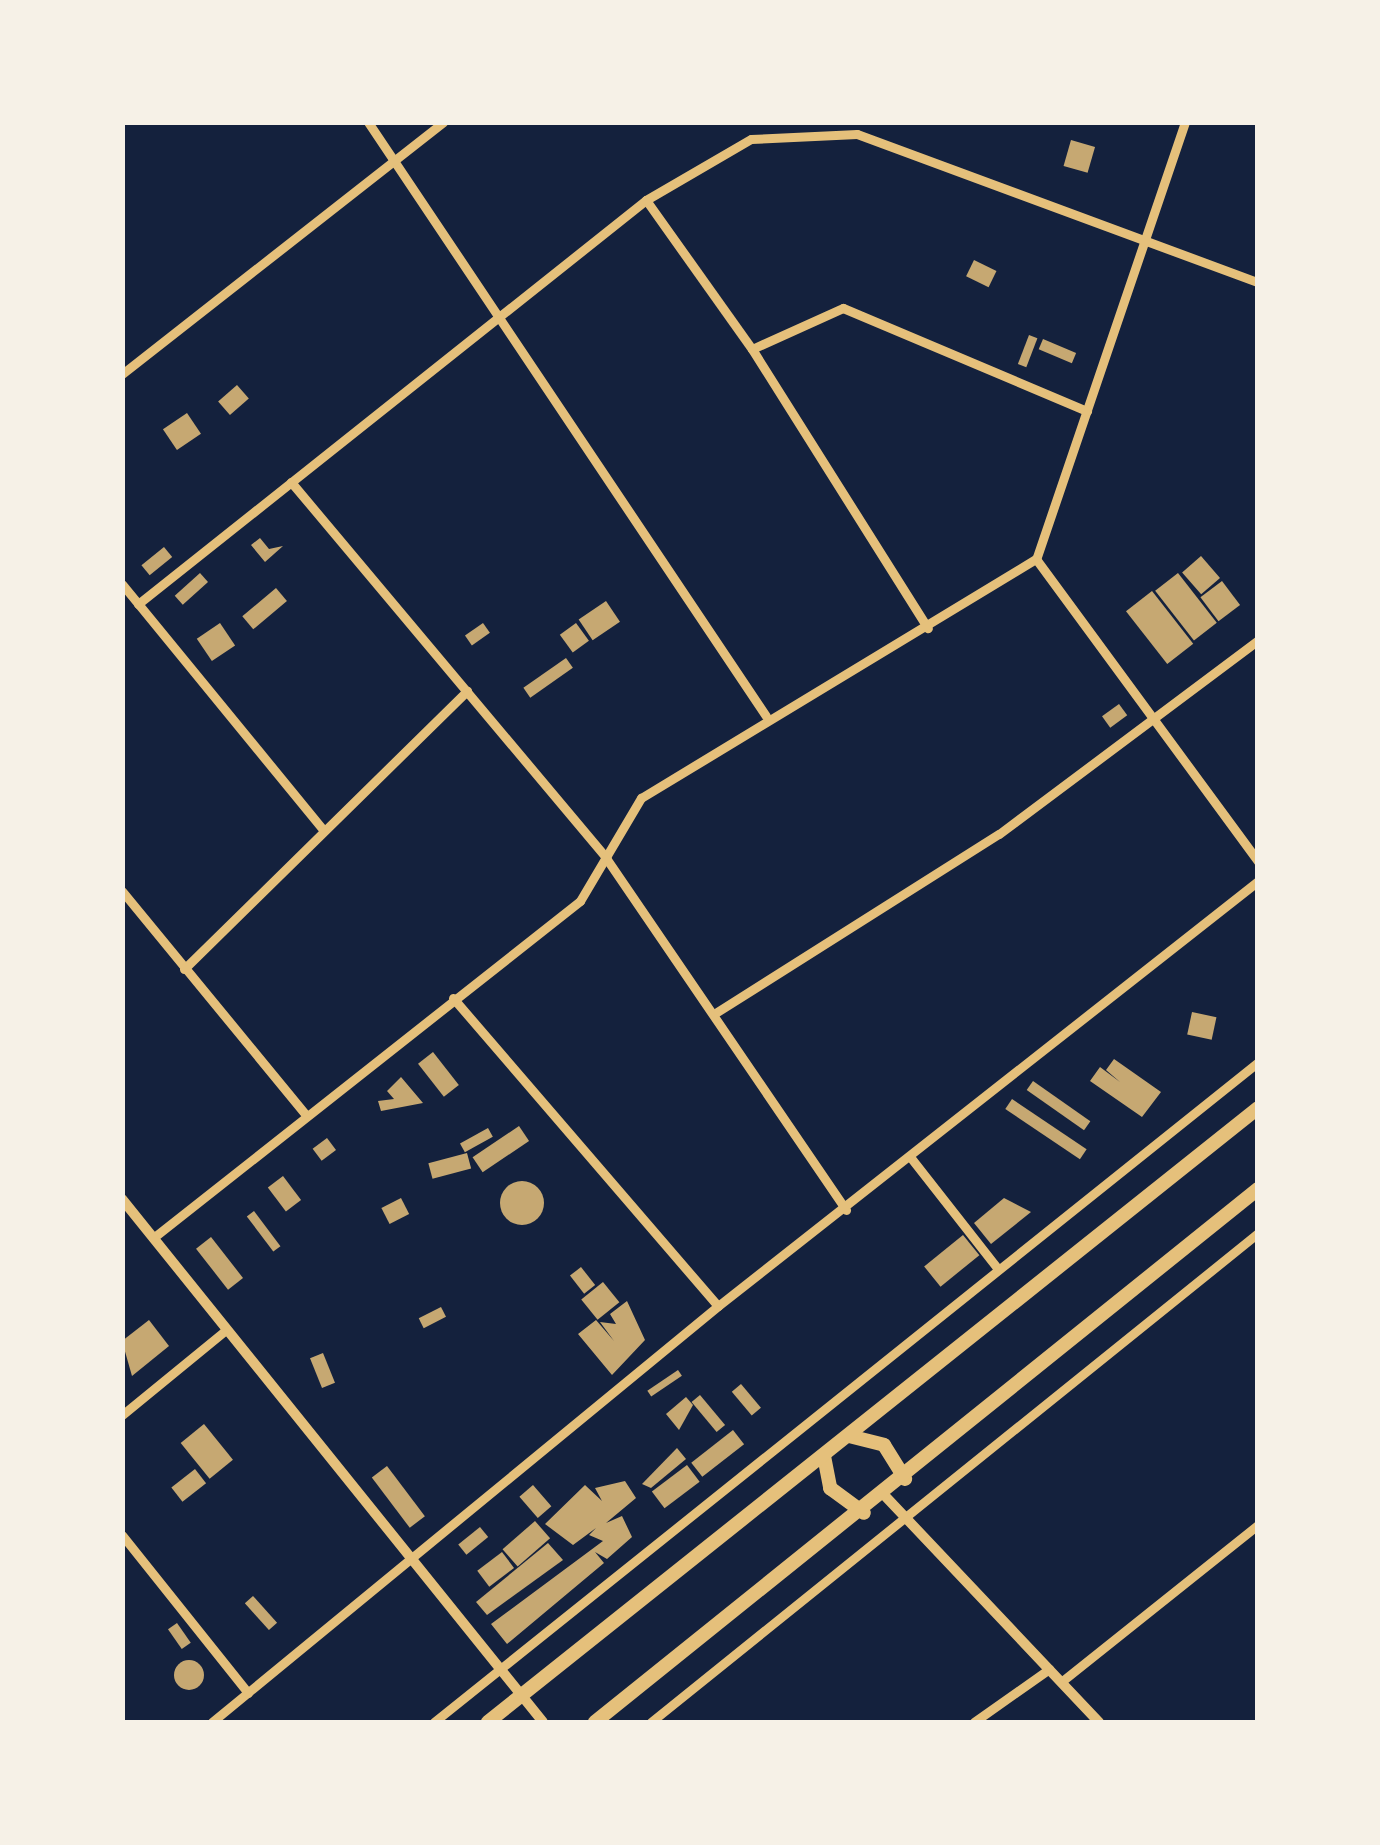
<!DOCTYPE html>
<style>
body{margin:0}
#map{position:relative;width:1380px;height:1845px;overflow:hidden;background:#14213d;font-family:Lato,sans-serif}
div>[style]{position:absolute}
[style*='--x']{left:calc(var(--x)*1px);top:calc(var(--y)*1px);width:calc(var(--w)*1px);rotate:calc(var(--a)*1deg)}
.building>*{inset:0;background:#c6a872;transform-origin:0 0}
.round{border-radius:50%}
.minor>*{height:9px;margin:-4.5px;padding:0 4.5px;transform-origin:4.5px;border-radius:4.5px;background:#e5c07b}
.tertiary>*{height:10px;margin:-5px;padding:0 5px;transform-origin:5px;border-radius:5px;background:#e5c07b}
.trunk>*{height:14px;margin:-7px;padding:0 7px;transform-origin:7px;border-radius:7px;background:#e5c07b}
span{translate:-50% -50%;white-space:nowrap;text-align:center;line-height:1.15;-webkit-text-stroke:8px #f6f1e7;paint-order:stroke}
.frame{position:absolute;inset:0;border:125px solid #f6f1e7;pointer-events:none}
</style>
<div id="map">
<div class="building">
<i style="left:1071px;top:140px;width:25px;height:27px;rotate:16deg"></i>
<i style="left:974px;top:260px;width:25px;height:18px;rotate:26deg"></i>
<i style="left:1029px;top:335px;width:9px;height:31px;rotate:21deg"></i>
<i style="left:1043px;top:339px;width:36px;height:11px;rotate:23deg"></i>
<i style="left:237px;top:385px;width:18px;height:25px;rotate:49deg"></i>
<i style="left:187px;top:413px;width:25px;height:29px;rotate:56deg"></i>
<i style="clip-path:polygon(260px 538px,269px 549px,283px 546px,265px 562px,251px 545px)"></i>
<i style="left:164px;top:547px;width:13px;height:29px;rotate:51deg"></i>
<i style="left:1201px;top:556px;width:29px;height:25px;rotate:49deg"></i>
<i style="left:200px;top:573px;width:12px;height:34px;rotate:48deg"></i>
<i style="left:1178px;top:573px;width:63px;height:29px;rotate:52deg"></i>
<i style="left:1222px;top:581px;width:30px;height:27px;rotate:53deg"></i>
<i style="left:276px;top:588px;width:17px;height:44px;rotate:50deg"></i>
<i style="left:1152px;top:591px;width:67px;height:33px;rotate:52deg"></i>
<i style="left:606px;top:601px;width:25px;height:33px;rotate:56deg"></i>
<i style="left:220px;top:623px;width:27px;height:28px;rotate:56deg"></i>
<i style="left:483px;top:623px;width:12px;height:22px;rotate:55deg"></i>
<i style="left:576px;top:623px;width:22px;height:20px;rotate:54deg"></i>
<i style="left:566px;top:658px;width:12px;height:52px;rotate:55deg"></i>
<i style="left:1119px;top:704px;width:14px;height:21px;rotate:54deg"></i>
<i style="left:1192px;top:1012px;width:25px;height:23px;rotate:12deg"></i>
<i style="left:433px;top:1052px;width:42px;height:19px;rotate:52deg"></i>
<i style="clip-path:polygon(1114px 1059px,1161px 1092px,1142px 1117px,1090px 1081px,1100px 1067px,1120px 1082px,1106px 1070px)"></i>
<i style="clip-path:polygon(401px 1077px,423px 1103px,381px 1111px,378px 1101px,394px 1099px,387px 1091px)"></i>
<i style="left:1033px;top:1081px;width:70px;height:11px;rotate:35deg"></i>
<i style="left:1012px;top:1099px;width:90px;height:12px;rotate:34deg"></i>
<i style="left:519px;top:1126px;width:18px;height:56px;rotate:56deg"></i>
<i style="left:488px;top:1128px;width:10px;height:32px;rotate:61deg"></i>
<i style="left:327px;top:1138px;width:15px;height:18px;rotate:53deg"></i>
<i style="left:467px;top:1153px;width:16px;height:40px;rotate:75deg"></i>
<i style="left:283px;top:1176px;width:30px;height:19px;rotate:53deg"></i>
<i class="round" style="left:500px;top:1181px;width:44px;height:44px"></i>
<i style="left:401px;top:1198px;width:18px;height:22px;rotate:63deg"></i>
<i style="clip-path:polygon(1004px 1198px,1031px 1212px,991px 1244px,974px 1223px)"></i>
<i style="left:254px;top:1211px;width:44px;height:9px;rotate:53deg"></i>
<i style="left:963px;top:1235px;width:26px;height:50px;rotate:51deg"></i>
<i style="left:211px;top:1237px;width:52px;height:19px;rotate:52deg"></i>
<i style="left:581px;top:1267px;width:23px;height:14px;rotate:52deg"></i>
<i style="left:603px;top:1282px;width:26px;height:28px;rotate:51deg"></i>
<i style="clip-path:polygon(627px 1301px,645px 1340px,612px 1375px,578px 1334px,596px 1320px,614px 1341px,600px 1322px,616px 1324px,610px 1314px)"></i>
<i style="left:441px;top:1307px;width:11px;height:25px;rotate:63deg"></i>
<i style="clip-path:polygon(149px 1320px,169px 1346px,132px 1376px,122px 1341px)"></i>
<i style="left:323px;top:1353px;width:32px;height:14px;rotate:68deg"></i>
<i style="left:678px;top:1370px;width:7px;height:37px;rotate:56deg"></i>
<i style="left:741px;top:1384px;width:31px;height:12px;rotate:50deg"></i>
<i style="left:700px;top:1395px;width:39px;height:11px;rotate:50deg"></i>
<i style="clip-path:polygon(686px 1397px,693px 1405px,679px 1430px,666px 1414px)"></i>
<i style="left:204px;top:1424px;width:46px;height:30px;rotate:51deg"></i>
<i style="left:733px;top:1430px;width:18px;height:53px;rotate:52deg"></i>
<i style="clip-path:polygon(677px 1448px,686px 1459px,651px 1488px,642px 1484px)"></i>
<i style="left:687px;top:1465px;width:21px;height:44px;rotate:53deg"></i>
<i style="left:387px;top:1466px;width:63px;height:19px;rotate:53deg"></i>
<i style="left:195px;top:1469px;width:18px;height:30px;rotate:52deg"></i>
<i style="clip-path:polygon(625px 1481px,636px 1498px,606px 1523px,622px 1516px,632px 1537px,607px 1559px,595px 1552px,604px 1563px,507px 1644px,491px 1624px,603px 1541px,589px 1535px,596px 1528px,573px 1545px,545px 1524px,585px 1485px,602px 1501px,595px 1488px)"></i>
<i style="left:533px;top:1485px;width:28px;height:18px;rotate:49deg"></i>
<i style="left:535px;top:1521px;width:23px;height:43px;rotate:49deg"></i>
<i style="left:480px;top:1527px;width:13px;height:28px;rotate:51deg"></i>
<i style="clip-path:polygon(548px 1543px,563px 1560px,487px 1615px,476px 1602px)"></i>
<i style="left:502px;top:1552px;width:20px;height:31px;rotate:53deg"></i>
<i style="left:253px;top:1596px;width:36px;height:11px;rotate:48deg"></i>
<i style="left:177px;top:1623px;width:24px;height:11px;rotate:55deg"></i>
<i class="round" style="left:174px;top:1660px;width:30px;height:30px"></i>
</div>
<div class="minor">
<i style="--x:368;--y:122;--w:715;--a:56.18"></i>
<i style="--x:1185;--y:122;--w:462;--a:108.8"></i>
<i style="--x:1036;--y:559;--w:375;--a:53.7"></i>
<i style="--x:646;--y:200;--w:183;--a:54.6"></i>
<i style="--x:752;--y:349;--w:330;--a:57.8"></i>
<i style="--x:752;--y:349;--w:100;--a:-24.3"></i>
<i style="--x:843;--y:308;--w:265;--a:22.9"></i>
<i style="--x:122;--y:374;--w:408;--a:-38.1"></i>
<i style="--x:291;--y:482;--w:491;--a:50"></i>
<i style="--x:606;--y:858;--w:426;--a:55.7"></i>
<i style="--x:122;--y:584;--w:315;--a:50.7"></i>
<i style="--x:138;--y:604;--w:649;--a:-38.49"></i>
<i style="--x:646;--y:200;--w:121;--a:-30.2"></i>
<i style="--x:751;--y:139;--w:106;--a:-2.7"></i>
<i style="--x:857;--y:134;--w:427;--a:20.3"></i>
<i style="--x:122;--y:891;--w:291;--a:50.6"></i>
<i style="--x:184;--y:969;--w:397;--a:-44.5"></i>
<i style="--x:453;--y:998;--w:406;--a:49.3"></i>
<i style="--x:717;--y:1012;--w:333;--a:-32.3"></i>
<i style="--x:999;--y:834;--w:324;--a:-36.8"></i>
<i style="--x:911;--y:1158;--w:141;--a:51.9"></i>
<i style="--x:153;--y:1238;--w:544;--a:-38.28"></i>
<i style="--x:580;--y:901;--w:120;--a:-59.4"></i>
<i style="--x:641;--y:798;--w:462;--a:-31.2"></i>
<i style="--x:122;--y:1415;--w:134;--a:-39.3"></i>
<i style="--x:122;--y:1535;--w:202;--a:51.4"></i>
<i style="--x:1061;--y:1682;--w:252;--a:-38.6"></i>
<i style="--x:212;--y:1722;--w:655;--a:-39.42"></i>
<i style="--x:718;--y:1306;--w:687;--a:-38.2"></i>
<i style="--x:434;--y:1722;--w:1056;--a:-38.69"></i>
<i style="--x:651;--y:1722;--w:779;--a:-38.85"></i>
<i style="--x:974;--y:1722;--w:92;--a:-35.2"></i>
</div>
<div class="tertiary">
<i style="--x:122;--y:1199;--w:671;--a:51.17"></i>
<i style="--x:886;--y:1497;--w:310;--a:46.6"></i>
</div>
<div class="trunk">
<i style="--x:849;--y:1436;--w:36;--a:14"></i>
<i style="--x:884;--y:1445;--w:40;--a:58"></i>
<i style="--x:824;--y:1456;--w:33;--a:79"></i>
<i style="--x:830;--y:1488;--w:42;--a:36.3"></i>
<i style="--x:488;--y:1722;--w:985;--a:-38.57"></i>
<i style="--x:595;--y:1722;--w:851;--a:-38.8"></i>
</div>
<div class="frame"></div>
</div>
